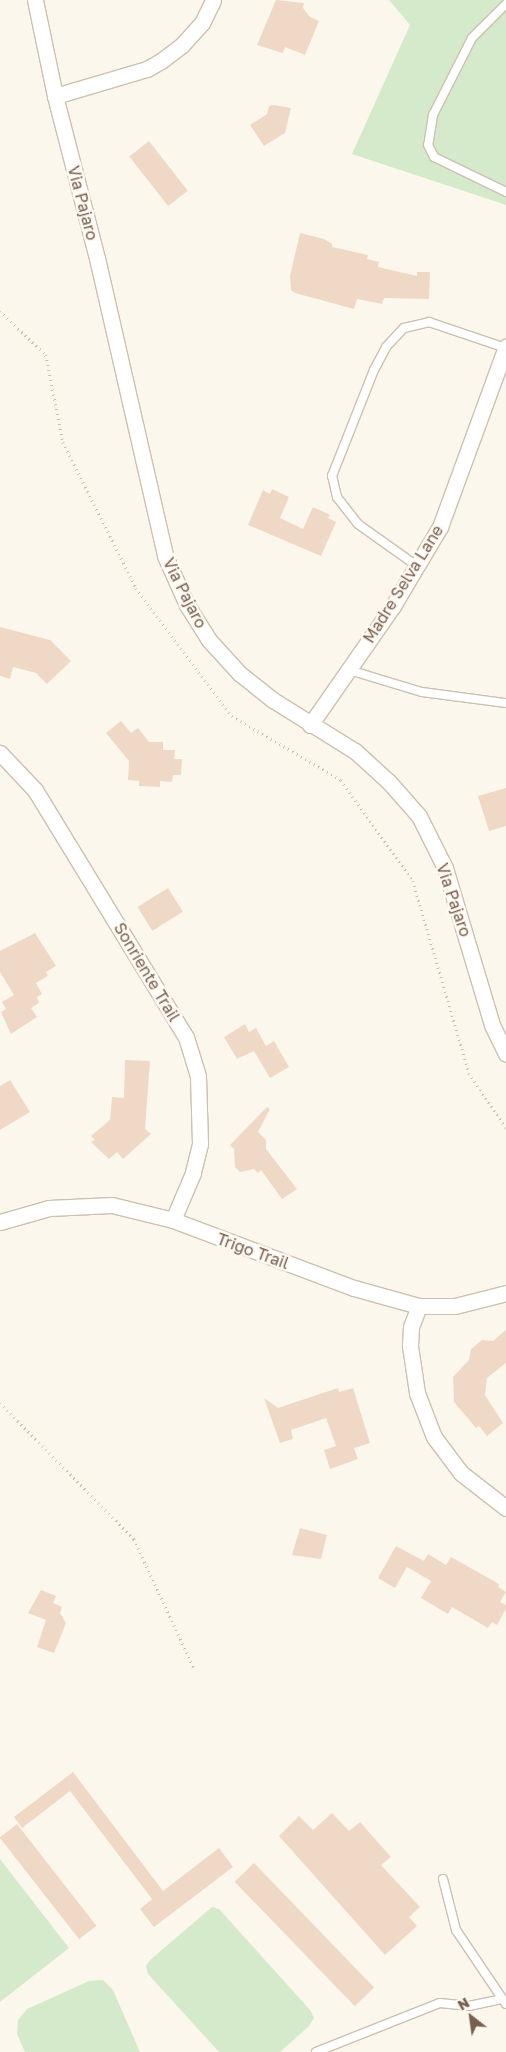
<!DOCTYPE html>
<style>
body{margin:0}
#map{position:relative;width:506px;height:2052px;overflow:hidden;background:#fcf7ec;font-family:"Golos Text",sans-serif}
div>[style]{position:absolute}
[style*='--x']{left:calc(var(--x)*1px);top:calc(var(--y)*1px);width:calc(var(--w)*1px);rotate:calc(var(--a)*1deg)}
.green>*{inset:0;background:#d5e9cb}
.building>*{inset:0;background:#efd9c6;transform-origin:0 0}
.path>*{height:2.5px;margin-top:-1.25px;transform-origin:0;background:repeating-linear-gradient(90deg,#d5bda8 0 1px,transparent 0 5px)}
.roads{filter:drop-shadow(1px 0 #cdc0b2) drop-shadow(-1px 0 #cdc0b2) drop-shadow(0 1px #cdc0b2) drop-shadow(0 -1px #cdc0b2)}
.service>*{height:8px;margin:-4px;padding:0 4px;transform-origin:4px;border-radius:4px;background:#fff}
.minor>*{height:15px;margin:-7.5px;padding:0 7.5px;transform-origin:7.5px;border-radius:7.5px;background:#fff}
span{translate:-50% -50%;white-space:nowrap;text-align:center;line-height:1.15;-webkit-text-stroke:5px #fefaf3;paint-order:stroke}
.street-label{font-size:16px;color:#766050}
.north{position:absolute;left:446px;top:1992px;width:50px;height:50px;-webkit-text-stroke:4px #fefaf3;paint-order:stroke;rotate:330deg;font-size:14px;font-weight:700;line-height:20px;text-align:center;color:#766050}
.north::after{content:'';display:block;margin:auto;width:18px;height:22px;background:#766050;clip-path:polygon(50% 0,100% 100%,50% 72%,0 100%)}
</style>
<div id="map">
<div class="green">
<i style="clip-path:polygon(389px 0,506px 0,506px 205px,352px 154px,410px 25px)"></i>
<i style="clip-path:polygon(0 1859px,69px 1948px,0 2002px)"></i>
<i style="clip-path:polygon(212px 1907px,219px 1909px,310px 2010px,314px 2018px,309px 2026px,280px 2052px,219px 2052px,148px 1974px,146px 1966px,150px 1960px)"></i>
<i style="clip-path:polygon(103px 1980px,113px 1990px,140px 2052px,25px 2052px,17px 2034px,18px 2020px,27px 2009px,89px 1981px)"></i>
</div>
<div class="building">
<i style="clip-path:polygon(276px 0,304px 3px,303px 8px,310px 17px,319px 21px,305px 55px,285px 47px,283px 53px,257px 45px)"></i>
<i style="clip-path:polygon(274px 105px,291px 108px,285px 133px,264px 146px,250px 125px,267px 114px,269px 106px)"></i>
<i style="left:149px;top:141px;width:63px;height:25px;rotate:52deg"></i>
<i style="clip-path:polygon(300px 233px,324px 239px,332px 244px,332px 247px,368px 255px,367px 259px,379px 262px,378px 267px,417px 276px,417px 272px,430px 272px,429px 299px,384px 298px,382px 304px,357px 299px,354px 309px,295px 293px,291px 290px,290px 276px)"></i>
<i style="clip-path:polygon(272px 489px,289px 497px,280px 518px,303px 529px,313px 507px,330px 515px,328px 518px,336px 522px,321px 556px,248px 525px,263px 490px,270px 494px)"></i>
<i style="clip-path:polygon(0 627px,50px 640px,71px 661px,47px 684px,36px 673px,13px 667px,10px 679px,0 676px)"></i>
<i style="clip-path:polygon(121px 721px,131px 733px,138px 728px,149px 742px,163px 742px,163px 750px,175px 750px,174px 759px,182px 759px,181px 775px,173px 775px,172px 782px,160px 781px,160px 787px,139px 786px,139px 781px,128px 780px,129px 761px,106px 733px)"></i>
<i style="clip-path:polygon(506px 788px,506px 826px,489px 831px,478px 796px)"></i>
<i style="left:168px;top:888px;width:28px;height:36px;rotate:58deg"></i>
<i style="clip-path:polygon(35px 933px,56px 966px,46px 972px,48px 976px,36px 983px,42px 994px,37px 997px,39px 1003px,31px 1008px,37px 1017px,11px 1034px,1px 1012px,6px 1009px,2px 1002px,14px 995px,0 972px,0 951px)"></i>
<i style="clip-path:polygon(245px 1024px,249px 1032px,256px 1028px,266px 1046px,274px 1041px,289px 1067px,270px 1078px,254px 1051px,237px 1059px,224px 1037px)"></i>
<i style="clip-path:polygon(125px 1060px,150px 1061px,145px 1129px,151px 1134px,123px 1159px,117px 1152px,109px 1159px,91px 1142px,95px 1140px,91px 1136px,110px 1120px,112px 1097px,124px 1098px)"></i>
<i style="clip-path:polygon(10px 1080px,30px 1112px,0 1130px,0 1086px)"></i>
<i style="clip-path:polygon(267px 1107px,270px 1109px,258px 1132px,266px 1140px,266px 1149px,297px 1189px,282px 1199px,261px 1170px,258px 1173px,254px 1169px,240px 1172px,235px 1167px,234px 1149px,230px 1145px)"></i>
<i style="clip-path:polygon(506px 1330px,506px 1363px,487px 1378px,485px 1395px,503px 1423px,487px 1436px,479px 1426px,476px 1428px,454px 1402px,453px 1377px,469px 1360px,471px 1349px,482px 1340px,493px 1341px)"></i>
<i style="clip-path:polygon(338px 1388px,339px 1392px,353px 1388px,370px 1443px,354px 1448px,358px 1459px,330px 1469px,324px 1450px,336px 1446px,326px 1418px,291px 1430px,293px 1439px,280px 1443px,264px 1398px,278px 1408px)"></i>
<i style="clip-path:polygon(300px 1528px,327px 1535px,321px 1559px,292px 1555px)"></i>
<i style="clip-path:polygon(396px 1546px,424px 1561px,428px 1554px,446px 1565px,451px 1557px,499px 1584px,498px 1587px,506px 1592px,500px 1602px,506px 1605px,506px 1609px,497px 1625px,492px 1622px,488px 1628px,452px 1607px,448px 1614px,421px 1598px,431px 1581px,407px 1567px,395px 1588px,378px 1578px)"></i>
<i style="clip-path:polygon(41px 1590px,56px 1596px,53px 1603px,62px 1607px,60px 1613px,66px 1623px,54px 1653px,37px 1647px,46px 1620px,28px 1613px)"></i>
<i style="clip-path:polygon(73px 1772px,163px 1891px,219px 1848px,233px 1867px,154px 1927px,140px 1909px,152px 1899px,70px 1791px,22px 1828px,14px 1817px)"></i>
<i style="clip-path:polygon(332px 1813px,349px 1831px,360px 1822px,391px 1857px,381px 1865px,420px 1907px,409px 1917px,417px 1926px,385px 1955px,279px 1836px,299px 1816px,313px 1830px)"></i>
<i style="left:17px;top:1824px;width:129px;height:22px;rotate:52deg"></i>
<i style="left:254px;top:1863px;width:173px;height:27px;rotate:46deg"></i>
</div>
<div class="path">
<i style="--x:0;--y:311;--w:64;--a:43.7"></i>
<i style="--x:46;--y:355;--w:89;--a:78.9"></i>
<i style="--x:63;--y:442;--w:163;--a:63.4"></i>
<i style="--x:136;--y:588;--w:160;--a:53.1"></i>
<i style="--x:232;--y:716;--w:126;--a:30.4"></i>
<i style="--x:341;--y:780;--w:124;--a:54.5"></i>
<i style="--x:413;--y:881;--w:200;--a:73.7"></i>
<i style="--x:469;--y:1073;--w:66;--a:56.1"></i>
<i style="--x:0;--y:1403;--w:191;--a:45.4"></i>
<i style="--x:134;--y:1539;--w:142;--a:65.1"></i>
</div>
<div class="roads">
<div class="service">
<i style="--x:506;--y:4;--w:48;--a:135"></i>
<i style="--x:472;--y:38;--w:86;--a:116.9"></i>
<i style="--x:433;--y:115;--w:30;--a:99"></i>
<i style="--x:428;--y:145;--w:13;--a:63"></i>
<i style="--x:434;--y:157;--w:80;--a:25.9"></i>
<i style="--x:417;--y:566;--w:72;--a:-144.6"></i>
<i style="--x:358;--y:524;--w:34;--a:-128"></i>
<i style="--x:337;--y:497;--w:22;--a:-103"></i>
<i style="--x:332;--y:476;--w:114;--a:-68.4"></i>
<i style="--x:374;--y:370;--w:26;--a:-62"></i>
<i style="--x:386;--y:347;--w:26;--a:-47"></i>
<i style="--x:404;--y:328;--w:26;--a:-13"></i>
<i style="--x:429;--y:322;--w:81;--a:18.7"></i>
<i style="--x:349;--y:670;--w:76;--a:16.8"></i>
<i style="--x:422;--y:692;--w:85;--a:7.5"></i>
<i style="--x:443;--y:1879;--w:53;--a:75.7"></i>
<i style="--x:456;--y:1930;--w:89;--a:56"></i>
<i style="--x:316;--y:2052;--w:133;--a:-21.6"></i>
<i style="--x:440;--y:2003;--w:29;--a:6"></i>
<i style="--x:469;--y:2006;--w:33;--a:-12"></i>
</div>
<div class="minor">
<i style="--x:35;--y:0;--w:98;--a:78.2"></i>
<i style="--x:55;--y:96;--w:167;--a:75.5"></i>
<i style="--x:97;--y:258;--w:306;--a:77.1"></i>
<i style="--x:165;--y:556;--w:54;--a:65.8"></i>
<i style="--x:187;--y:605;--w:41;--a:57.8"></i>
<i style="--x:209;--y:640;--w:45;--a:47.7"></i>
<i style="--x:239;--y:673;--w:43;--a:38.5"></i>
<i style="--x:273;--y:700;--w:97;--a:31.9"></i>
<i style="--x:355;--y:751;--w:46;--a:42.4"></i>
<i style="--x:389;--y:782;--w:45;--a:48.6"></i>
<i style="--x:419;--y:816;--w:58;--a:63.4"></i>
<i style="--x:445;--y:868;--w:164;--a:73.3"></i>
<i style="--x:492;--y:1025;--w:32;--a:64"></i>
<i style="--x:55;--y:96;--w:96;--a:-16.4"></i>
<i style="--x:147;--y:69;--w:16;--a:-30"></i>
<i style="--x:161;--y:61;--w:26;--a:-37"></i>
<i style="--x:182;--y:45;--w:30;--a:-48"></i>
<i style="--x:202;--y:23;--w:25;--a:-64"></i>
<i style="--x:310;--y:725;--w:145;--a:-55.1"></i>
<i style="--x:393;--y:606;--w:92;--a:-59.3"></i>
<i style="--x:440;--y:527;--w:192;--a:-69.9"></i>
<i style="--x:0;--y:753;--w:51;--a:46.6"></i>
<i style="--x:35;--y:790;--w:289;--a:58.6"></i>
<i style="--x:186;--y:1037;--w:41;--a:72.9"></i>
<i style="--x:198;--y:1076;--w:68;--a:88.3"></i>
<i style="--x:200;--y:1144;--w:30;--a:104"></i>
<i style="--x:193;--y:1173;--w:51;--a:113.1"></i>
<i style="--x:0;--y:1222;--w:51;--a:-15.9"></i>
<i style="--x:49;--y:1208;--w:63;--a:-2.7"></i>
<i style="--x:112;--y:1205;--w:63;--a:13.8"></i>
<i style="--x:173;--y:1220;--w:193;--a:20.6"></i>
<i style="--x:354;--y:1288;--w:67;--a:15.5"></i>
<i style="--x:419;--y:1306;--w:36;--a:0"></i>
<i style="--x:455;--y:1306;--w:53;--a:-14.3"></i>
<i style="--x:419;--y:1306;--w:22;--a:111"></i>
<i style="--x:411;--y:1327;--w:19;--a:93"></i>
<i style="--x:410;--y:1346;--w:48;--a:81.5"></i>
<i style="--x:417;--y:1393;--w:47;--a:68.9"></i>
<i style="--x:434;--y:1437;--w:45;--a:53.1"></i>
<i style="--x:461;--y:1473;--w:57;--a:37.9"></i>
</div>
</div>
<div class="street-label">
<span style="left:83px;top:203px;rotate:75deg">Via Pajaro</span>
<span style="left:403px;top:584px;rotate:-58deg">Madre Selva Lane</span>
<span style="left:185px;top:593px;rotate:63deg">Via Pajaro</span>
<span style="left:454px;top:900px;rotate:71deg">Via Pajaro</span>
<span style="left:147px;top:972px;rotate:59deg">Sonriente Trail</span>
<span style="left:253px;top:1251px;rotate:20deg">Trigo Trail</span>
</div>
<div class="north">N</div>
</div>
